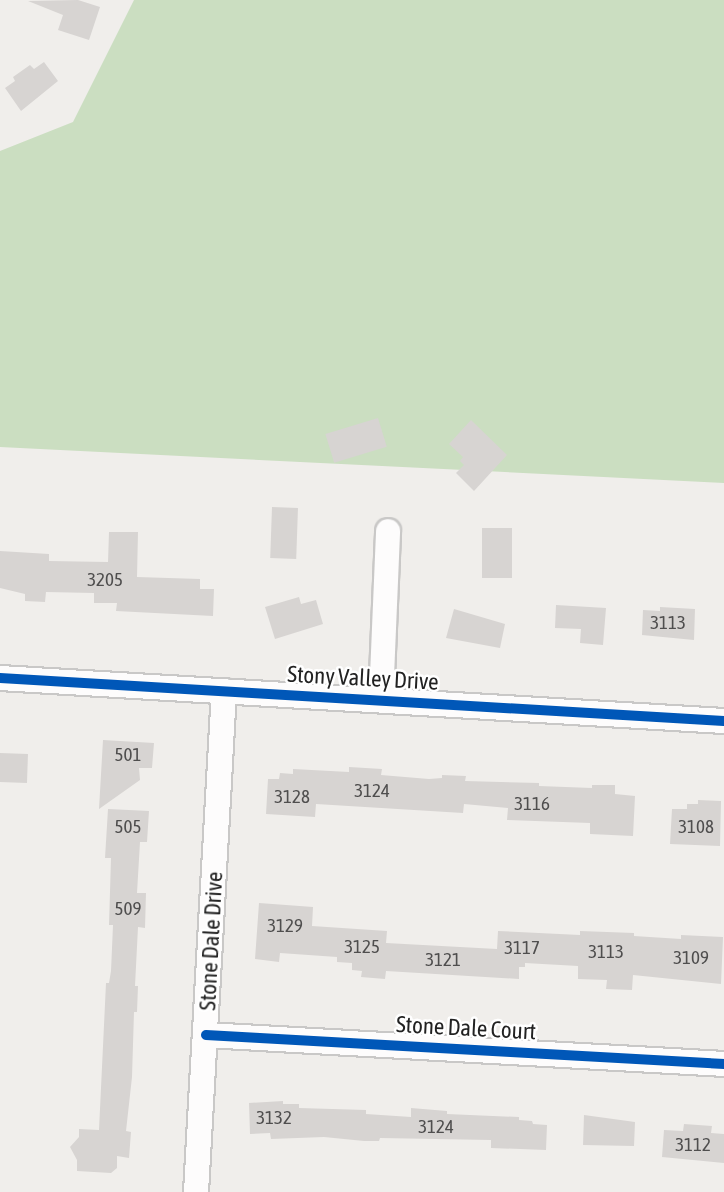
<!DOCTYPE html>
<style>
body{margin:0}
#map{position:relative;width:724px;height:1192px;overflow:hidden;background:#f0eeeb;font-family:"Asap Condensed",sans-serif}
div>[style]{position:absolute}
[style*='--x']{left:calc(var(--x)*1px);top:calc(var(--y)*1px);width:calc(var(--w)*1px);rotate:calc(var(--a)*1deg)}
.forest>*{inset:0;background:#cbdec1}
.building>*{inset:0;background:#d7d4d2;transform-origin:0 0}
.roads{filter:drop-shadow(2px 0 #c9c8c7) drop-shadow(-2px 0 #c9c8c7) drop-shadow(0 2px #c9c8c7) drop-shadow(0 -2px #c9c8c7)}
.minor>*{height:24px;margin:-12px;padding:0 12px;transform-origin:12px;border-radius:12px;background:#fdfcfc}
.cycleway>*{height:10px;margin:-5px;padding:0 5px;transform-origin:5px;border-radius:5px;background:#0057b8}
span{translate:-50% -50%;white-space:nowrap;text-align:center;line-height:1.15;-webkit-text-stroke:5px #fff;paint-order:stroke}
.number-label{font-size:19px;color:#4f4e4e}
.number-label span{-webkit-text-stroke-width:0}
.street-label{font-size:23px;color:#222}
</style>
<div id="map">
<div class="forest">
<i style="clip-path:polygon(134px 0,724px 0,724px 483px,0 447px,0 151px,73px 122px)"></i>
</div>
<div class="building">
<i style="clip-path:polygon(78px 0,100px 7px,89px 40px,58px 30px,63px 15px,28px 1px)"></i>
<i style="clip-path:polygon(44px 62px,58px 81px,21px 111px,5px 88px,15px 81px,13px 77px,30px 65px,34px 69px)"></i>
<i style="left:378px;top:418px;width:30px;height:55px;rotate:73deg"></i>
<i style="clip-path:polygon(471px 420px,507px 455px,474px 491px,456px 473px,464px 465px,460px 461px,463px 457px,449px 444px)"></i>
<i style="left:272px;top:507px;width:26px;height:51px;rotate:2deg"></i>
<i style="left:482px;top:528px;width:30px;height:50px"></i>
<i style="clip-path:polygon(109px 532px,138px 532px,137px 577px,200px 579px,200px 589px,214px 589px,213px 616px,116px 611px,117px 603px,94px 603px,94px 593px,46px 592px,45px 602px,25px 601px,25px 594px,0 588px,0 551px,49px 554px,49px 561px,108px 562px)"></i>
<i style="clip-path:polygon(299px 597px,301px 604px,316px 600px,323px 624px,275px 639px,265px 607px)"></i>
<i style="clip-path:polygon(556px 605px,606px 608px,603px 645px,580px 643px,581px 629px,555px 628px)"></i>
<i style="clip-path:polygon(660px 607px,695px 609px,694px 640px,642px 635px,643px 610px,660px 611px)"></i>
<i style="clip-path:polygon(454px 609px,505px 624px,500px 648px,446px 638px)"></i>
<i style="clip-path:polygon(103px 740px,154px 743px,152px 768px,139px 768px,140px 780px,99px 809px)"></i>
<i style="left:0;top:753px;width:28px;height:29px;rotate:2deg"></i>
<i style="clip-path:polygon(349px 767px,382px 769px,381px 775px,429px 779px,442px 778px,442px 775px,466px 776px,465px 781px,539px 783px,539px 786px,592px 788px,592px 785px,615px 785px,615px 794px,635px 796px,633px 836px,590px 834px,590px 823px,507px 820px,508px 808px,464px 804px,463px 813px,316px 804px,315px 817px,266px 814px,268px 779px,279px 779px,280px 773px,293px 774px,293px 769px,349px 772px)"></i>
<i style="clip-path:polygon(698px 800px,721px 801px,720px 846px,670px 844px,672px 809px,687px 809px,687px 804px,698px 804px)"></i>
<i style="clip-path:polygon(108px 809px,149px 811px,147px 842px,140px 842px,137px 893px,146px 893px,145px 928px,138px 927px,135px 986px,138px 986px,137px 1012px,134px 1012px,132px 1077px,126px 1131px,131px 1132px,129px 1158px,117px 1156px,117px 1168px,111px 1173px,77px 1171px,77px 1160px,70px 1147px,79px 1137px,79px 1129px,99px 1130px,106px 983px,109px 983px,111px 971px,113px 925px,109px 925px,111px 858px,105px 858px)"></i>
<i style="clip-path:polygon(259px 903px,313px 907px,312px 926px,387px 931px,386px 943px,497px 949px,498px 931px,580px 935px,580px 931px,634px 933px,634px 936px,681px 939px,681px 935px,723px 937px,721px 984px,633px 975px,632px 990px,606px 989px,607px 980px,578px 979px,578px 966px,525px 963px,525px 967px,519px 967px,519px 979px,386px 971px,385px 979px,361px 977px,362px 971px,352px 970px,352px 963px,337px 962px,337px 957px,280px 953px,279px 962px,255px 959px)"></i>
<i style="clip-path:polygon(283px 1101px,283px 1104px,299px 1104px,299px 1108px,366px 1110px,366px 1114px,411px 1117px,411px 1108px,447px 1111px,447px 1114px,519px 1117px,519px 1120px,532px 1121px,533px 1124px,547px 1125px,546px 1150px,491px 1148px,491px 1140px,380px 1138px,379px 1141px,364px 1141px,324px 1137px,271px 1139px,270px 1133px,250px 1134px,249px 1103px)"></i>
<i style="clip-path:polygon(584px 1115px,635px 1122px,634px 1146px,583px 1145px)"></i>
<i style="clip-path:polygon(684px 1124px,712px 1126px,711px 1133px,724px 1134px,724px 1163px,662px 1157px,664px 1130px,683px 1131px)"></i>
</div>
<div class="roads">
<div class="minor">
<i style="--x:0;--y:678;--w:725;--a:3.4"></i>
<i style="--x:381;--y:700;--w:169;--a:-87.6"></i>
<i style="--x:206;--y:1035;--w:519;--a:3.2"></i>
<i style="--x:196;--y:1192;--w:502;--a:-86.8"></i>
</div>
</div>
<div class="cycleway">
<i style="--x:0;--y:678;--w:725;--a:3.4"></i>
<i style="--x:206;--y:1035;--w:519;--a:3.2"></i>
</div>
<div class="number-label">
<span style="left:105px;top:580px">3205</span>
<span style="left:668px;top:623px">3113</span>
<span style="left:128px;top:755px">501</span>
<span style="left:372px;top:791px">3124</span>
<span style="left:292px;top:797px">3128</span>
<span style="left:532px;top:804px">3116</span>
<span style="left:128px;top:827px">505</span>
<span style="left:696px;top:827px">3108</span>
<span style="left:128px;top:909px">509</span>
<span style="left:285px;top:926px">3129</span>
<span style="left:362px;top:947px">3125</span>
<span style="left:522px;top:948px">3117</span>
<span style="left:606px;top:952px">3113</span>
<span style="left:691px;top:958px">3109</span>
<span style="left:443px;top:960px">3121</span>
<span style="left:274px;top:1118px">3132</span>
<span style="left:436px;top:1127px">3124</span>
<span style="left:693px;top:1145px">3112</span>
</div>
<div class="street-label">
<span style="left:363px;top:678px;rotate:3deg">Stony Valley Drive</span>
<span style="left:211px;top:941px;rotate:-87deg">Stone Dale Drive</span>
<span style="left:466px;top:1028px;rotate:3deg">Stone Dale Court</span>
</div>
</div>
